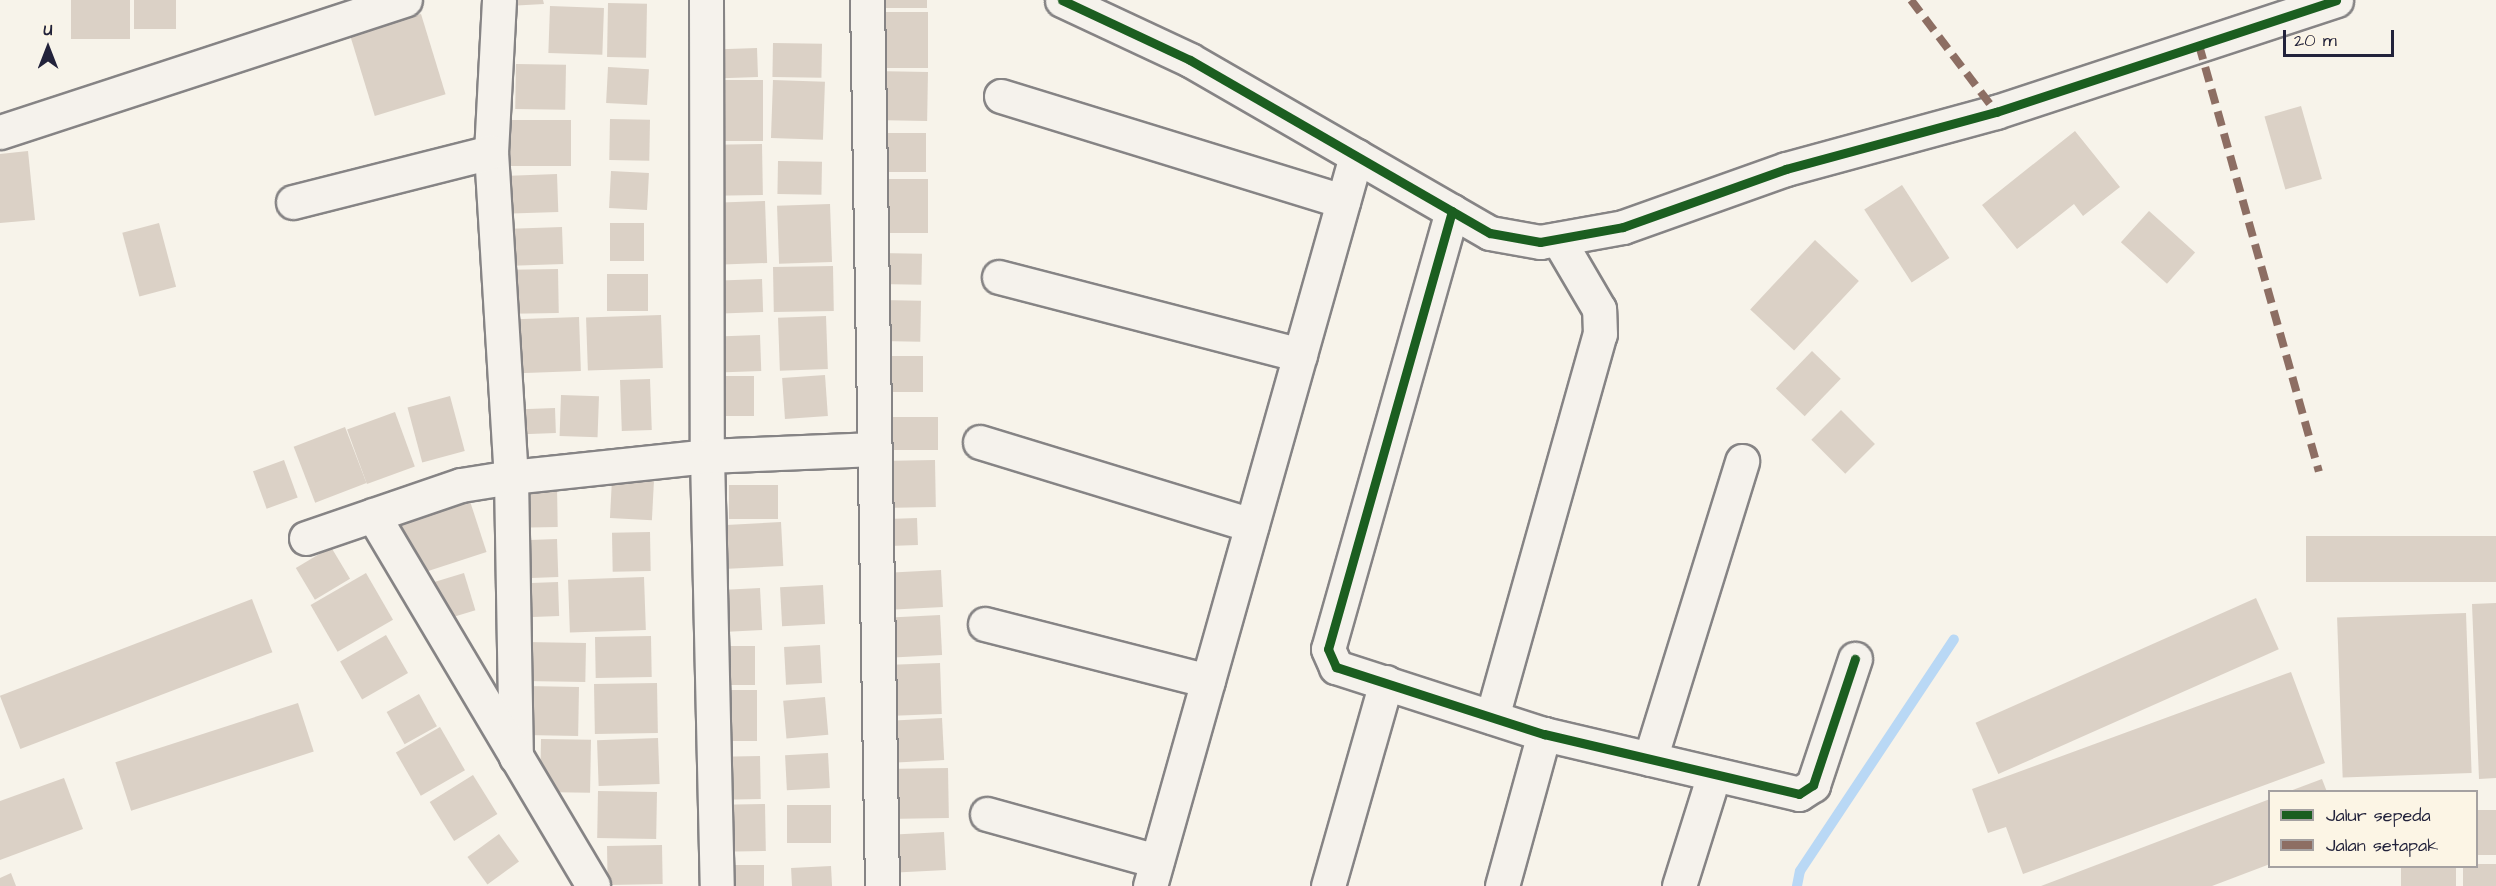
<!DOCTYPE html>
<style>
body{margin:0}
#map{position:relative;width:2496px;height:886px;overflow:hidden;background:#f7f3ea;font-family:"Architects Daughter",sans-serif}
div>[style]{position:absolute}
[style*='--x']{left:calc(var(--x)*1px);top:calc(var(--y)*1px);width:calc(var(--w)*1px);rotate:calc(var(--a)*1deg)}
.stream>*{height:10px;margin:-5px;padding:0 5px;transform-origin:5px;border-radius:5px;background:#b9d8f5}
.building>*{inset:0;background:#dbd1c6;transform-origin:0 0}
.roads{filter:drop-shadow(2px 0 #868485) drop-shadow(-2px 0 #868485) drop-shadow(0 2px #868485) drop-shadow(0 -2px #868485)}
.minor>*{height:33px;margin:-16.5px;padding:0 16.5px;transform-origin:16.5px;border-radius:16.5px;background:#f5f2ec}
.quiet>*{height:8px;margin-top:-4px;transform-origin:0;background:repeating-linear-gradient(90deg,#8d6e63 0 15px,transparent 0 23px)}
.cycleway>*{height:9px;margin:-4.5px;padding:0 4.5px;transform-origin:4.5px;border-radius:4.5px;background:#1b5e20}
span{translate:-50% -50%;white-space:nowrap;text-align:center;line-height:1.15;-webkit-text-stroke:4.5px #fcf5e5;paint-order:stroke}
.legend{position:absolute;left:2268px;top:790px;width:210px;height:78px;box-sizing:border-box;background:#fcf5e5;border:2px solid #a5a1a1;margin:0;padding:8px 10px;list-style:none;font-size:18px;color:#22223b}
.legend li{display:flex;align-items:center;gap:12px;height:30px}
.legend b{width:30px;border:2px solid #a5a1a1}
.north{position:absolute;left:18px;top:18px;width:60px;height:60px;-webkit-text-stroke:4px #fcf5e5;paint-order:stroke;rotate:0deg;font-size:16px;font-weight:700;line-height:24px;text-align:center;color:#22223b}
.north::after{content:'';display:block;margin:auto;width:21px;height:27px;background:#22223b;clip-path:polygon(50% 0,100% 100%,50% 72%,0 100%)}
.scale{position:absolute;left:2283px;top:30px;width:111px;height:27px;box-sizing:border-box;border:3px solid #22223b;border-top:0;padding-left:8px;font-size:18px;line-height:21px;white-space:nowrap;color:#22223b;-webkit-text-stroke:4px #fcf5e5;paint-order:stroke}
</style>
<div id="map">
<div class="stream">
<i style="--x:1797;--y:886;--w:15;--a:-79"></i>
<i style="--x:1800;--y:871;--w:278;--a:-56.4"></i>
</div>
<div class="building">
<i style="left:71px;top:0;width:59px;height:39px"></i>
<i style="left:134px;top:0;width:42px;height:29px"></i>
<i style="clip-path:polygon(507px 0,543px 0,544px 4px,507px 6px)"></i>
<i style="left:874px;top:0;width:53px;height:8px"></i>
<i style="left:608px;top:3px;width:39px;height:54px;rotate:1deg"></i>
<i style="left:550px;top:6px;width:54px;height:47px;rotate:2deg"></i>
<i style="left:874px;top:12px;width:54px;height:56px"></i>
<i style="left:421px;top:14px;width:84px;height:74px;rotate:73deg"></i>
<i style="left:773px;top:43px;width:49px;height:34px;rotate:1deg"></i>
<i style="left:757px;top:48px;width:29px;height:43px;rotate:88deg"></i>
<i style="left:516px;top:64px;width:50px;height:45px;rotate:1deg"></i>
<i style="left:608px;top:67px;width:41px;height:36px;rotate:3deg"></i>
<i style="left:873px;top:71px;width:55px;height:49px;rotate:1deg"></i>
<i style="left:712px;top:80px;width:51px;height:61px"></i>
<i style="left:773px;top:80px;width:52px;height:58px;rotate:2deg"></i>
<i style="left:2301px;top:106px;width:76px;height:38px;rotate:74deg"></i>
<i style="left:610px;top:119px;width:40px;height:41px;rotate:1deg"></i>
<i style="left:507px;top:120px;width:64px;height:46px"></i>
<i style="clip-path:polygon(2075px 131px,2120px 187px,2083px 216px,2074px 204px,2017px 249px,1982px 205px)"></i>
<i style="left:876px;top:133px;width:50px;height:39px"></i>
<i style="left:762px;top:144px;width:51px;height:49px;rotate:89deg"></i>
<i style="clip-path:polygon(28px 151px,35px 220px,0 223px,0 154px)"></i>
<i style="left:778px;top:161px;width:44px;height:33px;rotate:1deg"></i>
<i style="left:611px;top:171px;width:38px;height:37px;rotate:3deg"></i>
<i style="left:557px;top:174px;width:38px;height:47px;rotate:88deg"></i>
<i style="left:879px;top:179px;width:49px;height:54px"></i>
<i style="left:1902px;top:185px;width:87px;height:45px;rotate:57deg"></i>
<i style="left:765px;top:201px;width:62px;height:51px;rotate:88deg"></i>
<i style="left:830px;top:204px;width:58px;height:53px;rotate:88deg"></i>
<i style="left:2149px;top:211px;width:62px;height:42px;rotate:42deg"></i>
<i style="left:159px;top:223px;width:66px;height:38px;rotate:75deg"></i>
<i style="left:610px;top:223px;width:34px;height:38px"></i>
<i style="left:562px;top:227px;width:37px;height:51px;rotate:88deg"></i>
<i style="left:1815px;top:240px;width:60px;height:95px;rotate:43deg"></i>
<i style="left:879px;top:253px;width:43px;height:31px;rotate:1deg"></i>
<i style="left:833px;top:266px;width:45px;height:60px;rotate:89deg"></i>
<i style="left:558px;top:269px;width:44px;height:47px;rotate:89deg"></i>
<i style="left:607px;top:274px;width:41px;height:37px"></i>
<i style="left:762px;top:279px;width:33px;height:48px;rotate:88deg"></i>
<i style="left:881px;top:300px;width:40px;height:41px;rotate:1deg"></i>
<i style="left:661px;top:315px;width:53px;height:75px;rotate:88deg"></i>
<i style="left:826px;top:316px;width:53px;height:48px;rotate:88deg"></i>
<i style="left:579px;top:317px;width:54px;height:70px;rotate:88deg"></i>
<i style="left:760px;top:335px;width:36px;height:50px;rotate:88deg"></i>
<i style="left:1812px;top:351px;width:40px;height:52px;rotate:44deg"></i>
<i style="left:880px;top:356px;width:43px;height:36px"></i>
<i style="left:825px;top:375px;width:41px;height:43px;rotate:86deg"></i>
<i style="left:713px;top:376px;width:41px;height:40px"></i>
<i style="left:650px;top:379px;width:51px;height:30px;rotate:88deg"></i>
<i style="left:561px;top:395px;width:38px;height:41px;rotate:2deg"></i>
<i style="left:450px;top:396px;width:57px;height:44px;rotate:75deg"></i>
<i style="left:555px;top:408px;width:25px;height:33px;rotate:88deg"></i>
<i style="left:1841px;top:410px;width:48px;height:42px;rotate:45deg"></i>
<i style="left:395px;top:412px;width:58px;height:51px;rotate:70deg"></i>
<i style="left:881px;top:417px;width:57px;height:33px"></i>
<i style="left:345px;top:427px;width:60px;height:55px;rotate:69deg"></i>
<i style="left:284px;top:460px;width:40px;height:33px;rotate:70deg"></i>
<i style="left:935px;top:460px;width:47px;height:55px;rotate:89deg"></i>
<i style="left:612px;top:479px;width:42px;height:39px;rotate:3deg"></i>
<i style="left:729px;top:485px;width:49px;height:34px"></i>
<i style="left:557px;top:486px;width:41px;height:42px;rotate:89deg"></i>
<i style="left:468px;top:495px;width:60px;height:75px;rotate:72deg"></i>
<i style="left:917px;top:518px;width:27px;height:37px;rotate:88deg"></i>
<i style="left:781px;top:522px;width:44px;height:55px;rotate:87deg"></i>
<i style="left:650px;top:532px;width:39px;height:38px;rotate:89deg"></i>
<i style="left:2496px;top:536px;width:46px;height:190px;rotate:90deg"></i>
<i style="left:557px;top:539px;width:38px;height:41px;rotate:88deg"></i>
<i style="left:331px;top:547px;width:37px;height:41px;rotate:59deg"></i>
<i style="left:941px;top:570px;width:37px;height:58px;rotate:87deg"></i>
<i style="left:366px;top:573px;width:54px;height:64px;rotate:60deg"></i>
<i style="left:464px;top:573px;width:39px;height:37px;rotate:73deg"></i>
<i style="left:644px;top:577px;width:53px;height:76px;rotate:88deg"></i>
<i style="left:558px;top:582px;width:34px;height:40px;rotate:88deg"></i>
<i style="left:823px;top:585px;width:39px;height:43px;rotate:87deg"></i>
<i style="left:760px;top:588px;width:42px;height:44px;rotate:87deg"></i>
<i style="left:2256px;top:598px;width:56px;height:307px;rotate:66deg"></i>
<i style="left:252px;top:599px;width:57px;height:270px;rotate:69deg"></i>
<i style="clip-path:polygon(2496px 603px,2496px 778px,2479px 779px,2472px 604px)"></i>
<i style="left:2466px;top:613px;width:160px;height:129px;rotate:88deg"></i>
<i style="left:940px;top:615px;width:40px;height:59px;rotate:87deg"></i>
<i style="left:386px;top:635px;width:44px;height:53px;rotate:60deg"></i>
<i style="left:651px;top:636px;width:41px;height:56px;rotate:89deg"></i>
<i style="left:525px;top:642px;width:61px;height:39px;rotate:1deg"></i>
<i style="left:820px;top:645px;width:38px;height:36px;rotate:87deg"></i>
<i style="left:717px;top:646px;width:38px;height:39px"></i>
<i style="left:940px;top:663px;width:51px;height:55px;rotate:88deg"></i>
<i style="clip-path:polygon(2291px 672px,2325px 763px,2023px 874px,2006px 827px,1988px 833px,1972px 789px)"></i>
<i style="left:657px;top:683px;width:50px;height:63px;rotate:89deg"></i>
<i style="left:526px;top:686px;width:53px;height:49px;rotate:1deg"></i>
<i style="left:757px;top:690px;width:51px;height:37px;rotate:90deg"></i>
<i style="left:419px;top:694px;width:37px;height:37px;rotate:61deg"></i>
<i style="left:825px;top:697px;width:38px;height:42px;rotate:85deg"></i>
<i style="left:298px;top:703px;width:51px;height:192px;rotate:72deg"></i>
<i style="left:942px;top:718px;width:42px;height:57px;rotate:87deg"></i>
<i style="left:440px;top:727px;width:50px;height:51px;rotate:60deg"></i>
<i style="left:658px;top:738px;width:46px;height:61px;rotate:88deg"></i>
<i style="left:541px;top:739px;width:50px;height:53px;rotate:1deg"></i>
<i style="left:828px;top:753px;width:35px;height:43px;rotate:87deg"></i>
<i style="left:760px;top:756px;width:43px;height:39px;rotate:89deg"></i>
<i style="left:948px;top:768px;width:50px;height:64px;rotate:89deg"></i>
<i style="left:473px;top:775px;width:46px;height:51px;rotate:58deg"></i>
<i style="clip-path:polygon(64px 778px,83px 829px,0 860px,0 801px)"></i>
<i style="clip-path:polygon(2322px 779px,2327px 792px,2290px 792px,2290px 791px)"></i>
<i style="left:598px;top:791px;width:59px;height:47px;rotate:1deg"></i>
<i style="clip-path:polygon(2270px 799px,2270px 864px,2212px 886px,2041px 886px)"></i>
<i style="left:765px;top:804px;width:47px;height:44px;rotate:89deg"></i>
<i style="left:831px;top:805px;width:38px;height:44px;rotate:90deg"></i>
<i style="left:2496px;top:810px;width:45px;height:20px;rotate:90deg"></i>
<i style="left:944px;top:832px;width:38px;height:59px;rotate:87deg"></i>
<i style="left:499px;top:834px;width:34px;height:39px;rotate:54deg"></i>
<i style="left:662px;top:845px;width:39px;height:55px;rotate:89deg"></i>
<i style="left:2496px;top:864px;width:22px;height:33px;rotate:90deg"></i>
<i style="left:722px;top:865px;width:42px;height:21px"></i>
<i style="left:831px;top:866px;width:20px;height:40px;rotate:87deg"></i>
<i style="left:2401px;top:866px;width:55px;height:20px"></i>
<i style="clip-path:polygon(11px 873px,16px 886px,0 886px,0 878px)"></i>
</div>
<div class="roads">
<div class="minor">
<i style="--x:499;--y:0;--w:152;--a:93"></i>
<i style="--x:491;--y:152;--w:326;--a:86.5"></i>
<i style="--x:511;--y:477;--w:280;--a:89"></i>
<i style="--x:706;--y:0;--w:456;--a:89.9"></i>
<i style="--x:707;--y:456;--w:430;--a:88.7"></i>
<i style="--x:867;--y:0;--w:886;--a:89.03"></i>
<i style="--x:1062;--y:0;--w:141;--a:25.1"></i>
<i style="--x:1190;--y:60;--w:346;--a:30"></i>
<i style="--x:1490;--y:233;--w:51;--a:10.2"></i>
<i style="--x:1540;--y:242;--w:84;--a:-10.2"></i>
<i style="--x:1623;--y:227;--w:173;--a:-19.6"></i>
<i style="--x:1786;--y:169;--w:218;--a:-15.2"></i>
<i style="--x:1996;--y:112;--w:358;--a:-18.2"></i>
<i style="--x:1001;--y:96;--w:358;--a:17.1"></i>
<i style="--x:0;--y:132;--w:426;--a:-18.1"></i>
<i style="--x:293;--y:202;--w:204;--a:-14.2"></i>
<i style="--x:1452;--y:211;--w:455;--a:105.8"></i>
<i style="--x:1328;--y:649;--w:20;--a:66"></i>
<i style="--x:1336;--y:667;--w:219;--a:17.9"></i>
<i style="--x:1544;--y:734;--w:262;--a:13.2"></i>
<i style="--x:1799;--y:794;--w:17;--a:-33"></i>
<i style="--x:1813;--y:785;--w:133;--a:-71.6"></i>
<i style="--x:999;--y:277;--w:311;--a:14.5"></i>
<i style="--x:980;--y:442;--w:284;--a:17"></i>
<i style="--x:373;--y:515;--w:431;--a:59.3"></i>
<i style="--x:306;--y:538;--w:164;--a:-18.9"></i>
<i style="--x:461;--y:485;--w:51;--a:-9.1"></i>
<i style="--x:511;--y:477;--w:197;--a:-6.1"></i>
<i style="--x:707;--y:456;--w:168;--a:-2.4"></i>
<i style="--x:985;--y:624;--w:230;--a:14.3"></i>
<i style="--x:1492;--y:717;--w:398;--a:-74.3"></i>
<i style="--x:1600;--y:334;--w:25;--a:-92"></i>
<i style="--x:1599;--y:309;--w:81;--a:-120.4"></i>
<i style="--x:1650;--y:759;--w:312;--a:-72.8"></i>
<i style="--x:987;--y:814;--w:176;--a:15.5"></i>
<i style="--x:1150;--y:886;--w:759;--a:-74.24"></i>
<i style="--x:1328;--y:886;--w:212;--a:-74.1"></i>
<i style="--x:1502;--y:886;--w:158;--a:-74.6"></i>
<i style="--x:1679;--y:886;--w:117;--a:-72.6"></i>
</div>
</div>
<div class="quiet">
<i style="--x:1911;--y:0;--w:141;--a:52.8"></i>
<i style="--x:2199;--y:45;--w:443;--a:74.3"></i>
</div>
<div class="cycleway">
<i style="--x:1062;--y:0;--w:141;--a:25.1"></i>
<i style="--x:1190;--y:60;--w:346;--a:30"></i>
<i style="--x:1490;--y:233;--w:51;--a:10.2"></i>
<i style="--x:1540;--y:242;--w:84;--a:-10.2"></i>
<i style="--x:1623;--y:227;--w:173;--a:-19.6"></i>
<i style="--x:1786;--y:169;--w:218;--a:-15.2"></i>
<i style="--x:1996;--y:112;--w:358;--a:-18.2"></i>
<i style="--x:1452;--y:211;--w:455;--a:105.8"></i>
<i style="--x:1328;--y:649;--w:20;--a:66"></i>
<i style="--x:1336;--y:667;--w:219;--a:17.9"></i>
<i style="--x:1544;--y:734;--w:262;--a:13.2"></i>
<i style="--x:1799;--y:794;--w:17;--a:-33"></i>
<i style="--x:1813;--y:785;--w:133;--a:-71.6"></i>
</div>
<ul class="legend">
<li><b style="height:8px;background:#1b5e20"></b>Jalur sepeda</li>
<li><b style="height:8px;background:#8d6e63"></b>Jalan setapak</li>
</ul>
<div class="north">U</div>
<div class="scale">20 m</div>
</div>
